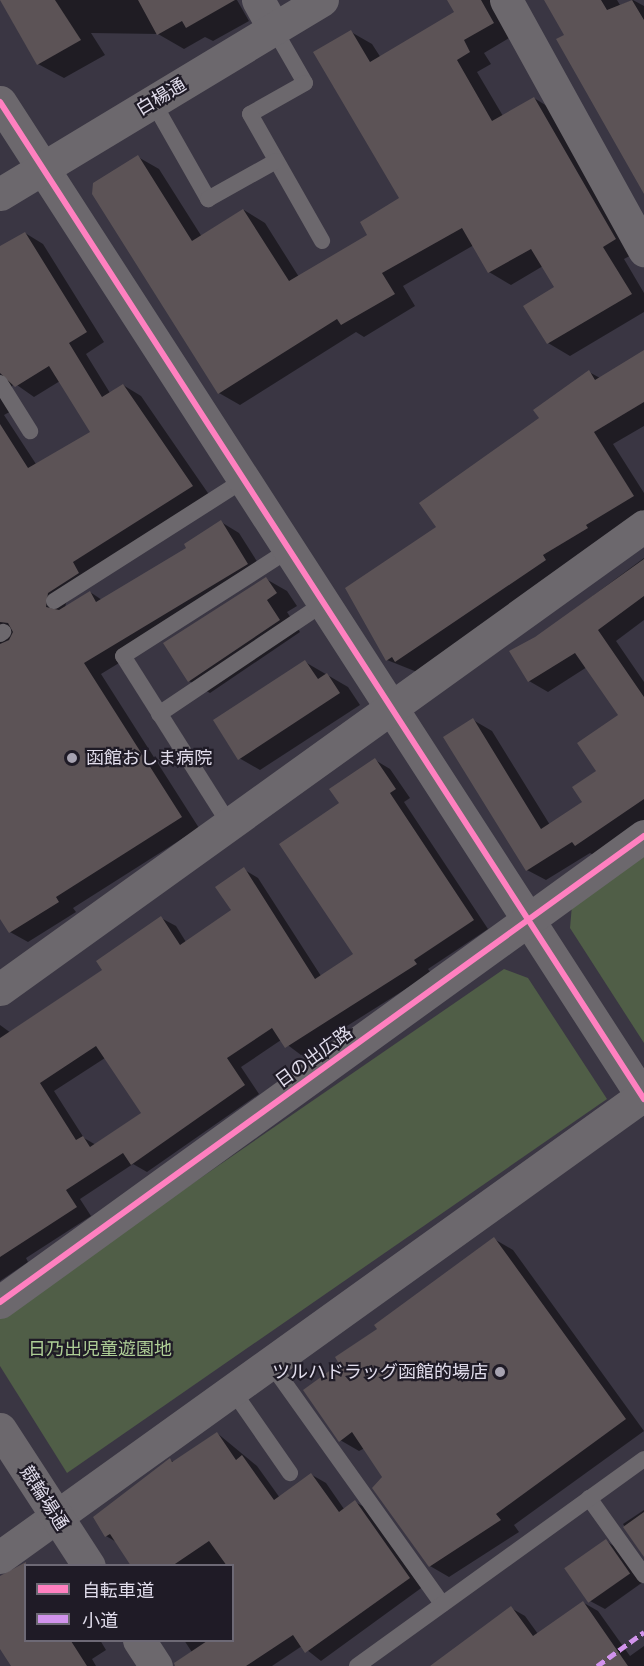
<!DOCTYPE html>
<meta charset="utf-8">
<style>
body{margin:0}
#map{position:relative;width:644px;height:1666px;overflow:hidden;background:#3a3643;font-family:"Public Sans","Noto Sans JP",sans-serif}
div>[style]{position:absolute}
[style*='--x']{left:calc(var(--x)*1px);top:calc(var(--y)*1px);width:calc(var(--w)*1px);rotate:calc(var(--a)*1deg)}
.green>*{inset:0;background:#505e47}
.shadow>*{inset:0;background:#0007}
.building>*{inset:0;background:#5c5356;transform-origin:0 0}
.service>*{height:16px;margin:-8px;padding:0 8px;transform-origin:8px;border-radius:8px;background:#6c686d}
.minor>*{height:33px;margin:-16.5px;padding:0 16.5px;transform-origin:16.5px;border-radius:16.5px;background:#6c686d}
.tertiary>*{height:33px;margin:-16.5px;padding:0 16.5px;transform-origin:16.5px;border-radius:16.5px;background:#6c686d}
.quiet>*{height:4.5px;margin-top:-2.25px;transform-origin:0;background:repeating-linear-gradient(90deg,#d193ec 0 9px,transparent 0 13.5px)}
.cycleway>*{height:6px;margin:-3px;padding:0 3px;transform-origin:3px;border-radius:3px;background:#ff80c0}
.dots>*{width:16px;height:16px;translate:-50% -50%;box-sizing:border-box;border:3px solid #1f1b26;border-radius:50%}
span{translate:-50% -50%;white-space:nowrap;text-align:center;line-height:1.15;-webkit-text-stroke:4.5px #1f1b26;paint-order:stroke}
.street-label{font-size:18px;color:#e1ddec}
.poi-label{font-size:18px;color:#e1ddec}
.left{translate:0 -50%;text-align:left}
.right{translate:-100% -50%;text-align:right}
.park-label{font-size:18px;color:#aece96}
.legend{position:absolute;left:24px;top:1564px;width:210px;height:78px;box-sizing:border-box;background:#1f1b26;border:2px solid #6d6975;margin:0;padding:8px 10px;list-style:none;font-size:18px;color:#e1ddec}
.legend li{display:flex;align-items:center;gap:12px;height:30px}
.legend b{width:30px;border:2px solid #6d6975}
</style>
<div id="map">
<div class="green">
<i style="clip-path:polygon(644px 853px,644px 1043px,570px 928px,572px 905px)"></i>
<i style="clip-path:polygon(504px 969px,528px 978px,607px 1099px,67px 1473px,0 1366px,0 1316px)"></i>
</div>
<div class="shadow">
<i style="clip-path:polygon(2px 0,237px 0,249px 21px,213px 41px,205px 37px,184px 49px,158px 34px,91px 33px,105px 55px,64px 78px,38px 64px)"></i>
<i style="clip-path:polygon(449px 0,494px 0,514px 35px,484px 53px,491px 64px,477px 72px,503px 116px,534px 98px,555px 111px,637px 252px,624px 259px,644px 293px,644px 312px,570px 356px,548px 343px,556px 287px,543px 266px,511px 285px,489px 272px,474px 245px,403px 286px,415px 306px,364px 337px,356px 332px,240px 405px,219px 393px,138px 157px,159px 169px,202px 237px,244px 210px,265px 223px,299px 277px,370px 235px,401px 198px,351px 32px,372px 44px,381px 58px,457px 13px)"></i>
<i style="clip-path:polygon(546px 0,617px 0,620px 5px,633px 0,644px 6px,644px 183px)"></i>
<i style="clip-path:polygon(evenodd,25px 233px,43px 244px,104px 342px,86px 354px,110px 393px,123px 385px,141px 396px,210px 496px,66px 603px,65px 608px,90px 592px,102px 600px,188px 548px,221px 522px,239px 533px,265px 574px,101px 674px,199px 828px,73px 908px,76px 912px,28px 942px,10px 932px,0 916px,0 248px,25px 233px,60px 381px,92px 432px,36px 464px,4px 415px,15px 409px,7px 395px,14px 383px,34px 397px,60px 381px)"></i>
<i style="clip-path:polygon(644px 351px,644px 426px,613px 444px,644px 493px,644px 513px,417px 672px,387px 660px,438px 528px,589px 372px,600px 378px)"></i>
<i style="clip-path:polygon(644px 558px,644px 620px,616px 641px,644px 682px,644px 822px,595px 856px,590px 853px,546px 880px,527px 870px,473px 720px,492px 731px,550px 825px,585px 802px,620px 715px,587px 667px,548px 692px,529px 681px,536px 638px)"></i>
<i style="clip-path:polygon(266px 579px,287px 591px,297px 606px,287px 612px,300px 632px,210px 693px,189px 681px)"></i>
<i style="clip-path:polygon(305px 662px,348px 687px,360px 705px,260px 770px,239px 758px)"></i>
<i style="clip-path:polygon(evenodd,375px 760px,390px 769px,410px 798px,404px 802px,488px 929px,428px 969px,431px 973px,301px 1055px,281px 1040px,241px 1067px,259px 1094px,147px 1172px,133px 1164px,80px 1199px,91px 1216px,26px 1258px,28px 1262px,0 1281px,0 1025px,11px 1033px,104px 970px,161px 918px,176px 926px,186px 942px,233px 911px,243px 869px,258px 878px,321px 976px,355px 955px,341px 804px,375px 760px,105px 1058px,143px 1113px,96px 1145px,84px 1138px,54px 1091px,105px 1058px)"></i>
<i style="clip-path:polygon(494px 1239px,513px 1250px,644px 1431px,514px 1525px,519px 1532px,449px 1577px,430px 1566px,384px 1477px,365px 1448px,359px 1451px,340px 1440px,341px 1365px,379px 1329px)"></i>
<i style="clip-path:polygon(217px 1433px,257px 1466px,280px 1498px,312px 1475px,326px 1483px,344px 1509px,355px 1502px,370px 1510px,424px 1586px,321px 1661px,302px 1646px,272px 1666px,201px 1666px,184px 1640px,232px 1640px,232px 1566px,133px 1566px,118px 1543px,106px 1536px,170px 1460px,174px 1462px)"></i>
<i style="clip-path:polygon(644px 1510px,644px 1554px,623px 1524px)"></i>
<i style="clip-path:polygon(606px 1541px,620px 1550px,643px 1582px,605px 1609px,590px 1601px)"></i>
<i style="clip-path:polygon(0 1579px,26px 1640px,100px 1640px,106px 1650px,92px 1659px,96px 1666px,12px 1666px,0 1613px)"></i>
<i style="clip-path:polygon(584px 1603px,598px 1611px,630px 1656px,644px 1646px,644px 1666px,434px 1666px,511px 1608px,525px 1616px,538px 1634px)"></i>
</div>
<div class="building">
<i style="clip-path:polygon(0 0,55px 0,81px 40px,37px 65px)"></i>
<i style="clip-path:polygon(138px 0,235px 0,186px 28px,182px 21px,157px 35px)"></i>
<i style="clip-path:polygon(447px 0,481px 0,494px 23px,464px 40px,470px 52px,457px 60px,492px 121px,534px 97px,616px 239px,603px 247px,632px 294px,547px 344px,523px 306px,554px 287px,531px 249px,488px 273px,462px 228px,382px 273px,395px 294px,341px 325px,337px 319px,218px 394px,92px 194px,93px 183px,138px 155px,192px 241px,243px 209px,289px 281px,367px 235px,360px 222px,399px 198px,313px 52px,351px 30px,370px 62px,454px 12px)"></i>
<i style="clip-path:polygon(544px 0,601px 0,607px 10px,632px 0,644px 20px,644px 194px,556px 39px,564px 35px)"></i>
<i style="clip-path:polygon(25px 232px,87px 332px,69px 343px,102px 397px,123px 384px,193px 486px,73px 562px,79px 573px,48px 593px,46px 607px,59px 610px,90px 591px,96px 602px,186px 548px,184px 544px,221px 520px,248px 564px,84px 663px,182px 817px,56px 897px,59px 902px,9px 933px,0 919px,0 644px,9px 640px,13px 632px,8px 623px,0 622px,0 424px,28px 468px,90px 432px,49px 366px,15px 387px,0 373px,0 246px)"></i>
<i style="clip-path:polygon(644px 350px,644px 402px,594px 432px,634px 496px,586px 525px,588px 528px,543px 555px,546px 560px,395px 662px,392px 657px,386px 661px,345px 588px,436px 527px,419px 503px,539px 418px,533px 410px,589px 370px,595px 380px)"></i>
<i style="clip-path:polygon(644px 559px,644px 596px,598px 630px,644px 697px,644px 799px,575px 846px,572px 842px,526px 871px,443px 737px,473px 718px,541px 829px,582px 802px,572px 787px,596px 771px,577px 743px,618px 715px,575px 653px,528px 682px,509px 651px,535px 637px)"></i>
<i style="clip-path:polygon(266px 577px,277px 593px,267px 600px,280px 620px,188px 682px,163px 643px)"></i>
<i style="clip-path:polygon(305px 660px,318px 679px,327px 673px,340px 693px,238px 760px,213px 720px)"></i>
<i style="clip-path:polygon(evenodd,375px 758px,396px 789px,390px 793px,474px 920px,414px 960px,417px 964px,285px 1048px,272px 1028px,227px 1058px,245px 1085px,131px 1165px,123px 1153px,66px 1190px,77px 1207px,0 1257px,0 1038px,102px 970px,96px 961px,161px 916px,180px 945px,231px 910px,215px 887px,244px 867px,315px 979px,353px 954px,279px 844px,339px 803px,329px 789px,375px 758px,96px 1046px,141px 1113px,90px 1147px,83px 1136px,76px 1140px,40px 1083px,96px 1046px)"></i>
<i style="clip-path:polygon(494px 1237px,626px 1419px,496px 1514px,501px 1520px,429px 1567px,372px 1488px,382px 1477px,352px 1432px,339px 1442px,303px 1390px,339px 1364px,335px 1357px,377px 1329px,374px 1325px)"></i>
<i style="clip-path:polygon(217px 1432px,236px 1460px,242px 1455px,274px 1500px,311px 1473px,339px 1512px,355px 1500px,410px 1578px,305px 1653px,293px 1635px,246px 1666px,175px 1666px,174px 1663px,207px 1641px,232px 1641px,232px 1566px,227px 1566px,209px 1541px,172px 1566px,131px 1566px,110px 1534px,105px 1537px,93px 1517px,170px 1458px,172px 1462px)"></i>
<i style="clip-path:polygon(644px 1512px,644px 1557px,623px 1527px)"></i>
<i style="left:606px;top:1539px;width:42px;height:51px;rotate:55deg"></i>
<i style="clip-path:polygon(26px 1562px,26px 1641px,71px 1641px,87px 1666px,11px 1666px,0 1649px,0 1576px)"></i>
<i style="clip-path:polygon(583px 1601px,628px 1666px,430px 1666px,511px 1606px,533px 1636px)"></i>
</div>
<div class="service">
<i style="--x:274;--y:29;--w:62;--a:60.1"></i>
<i style="--x:305;--y:83;--w:63;--a:150.6"></i>
<i style="--x:250;--y:114;--w:146;--a:60.4"></i>
<i style="--x:153;--y:102;--w:112;--a:60.4"></i>
<i style="--x:208;--y:199;--w:78;--a:-29.2"></i>
<i style="--x:0;--y:383;--w:57;--a:58"></i>
<i style="--x:54;--y:601;--w:225;--a:-32.5"></i>
<i style="--x:0;--y:634;--w:4;--a:-34"></i>
<i style="--x:159;--y:714;--w:197;--a:-33.9"></i>
<i style="--x:228;--y:822;--w:196;--a:-122.3"></i>
<i style="--x:123;--y:656;--w:197;--a:-32.6"></i>
<i style="--x:271;--y:1364;--w:295;--a:54.5"></i>
<i style="--x:233;--y:1391;--w:100;--a:55.2"></i>
<i style="--x:589;--y:1498;--w:95;--a:54.5"></i>
<i style="--x:357;--y:1666;--w:354;--a:-35.8"></i>
</div>
<div class="minor">
<i style="--x:258;--y:0;--w:33;--a:61"></i>
<i style="--x:506;--y:0;--w:286;--a:61.1"></i>
<i style="--x:0;--y:102;--w:1187;--a:57.14"></i>
<i style="--x:0;--y:989;--w:793;--a:-35.71"></i>
<i style="--x:0;--y:1302;--w:795;--a:-35.89"></i>
<i style="--x:0;--y:1557;--w:790;--a:-35.68"></i>
</div>
<div class="tertiary">
<i style="--x:0;--y:194;--w:376;--a:-31.1"></i>
<i style="--x:0;--y:1429;--w:163;--a:57"></i>
<i style="--x:139;--y:1640;--w:31;--a:57"></i>
</div>
<div class="quiet">
<i style="--x:597;--y:1666;--w:58;--a:-35.9"></i>
</div>
<div class="cycleway">
<i style="--x:0;--y:102;--w:1187;--a:57.14"></i>
<i style="--x:0;--y:1302;--w:795;--a:-35.89"></i>
</div>
<div class="dots">
<i style="left:72px;top:758px;background:#a7a3b1"></i>
<i style="left:500px;top:1372px;background:#a7a3b1"></i>
</div>
<div class="street-label">
<span style="left:161px;top:97px;rotate:-31deg">白楊通</span>
<span style="left:314px;top:1057px;rotate:-36deg">日の出広路</span>
<span style="left:44px;top:1498px;rotate:57deg">競輪場通</span>
</div>
<div class="poi-label">
<span class="left" style="left:86px;top:758px">函館おしま病院</span>
<span class="right" style="left:488px;top:1372px">ツルハドラッグ函館的場店</span>
</div>
<div class="park-label">
<span style="left:100px;top:1349px">日乃出児童遊園地</span>
</div>
<ul class="legend">
<li><b style="height:8px;background:#ff80c0"></b>自転車道</li>
<li><b style="height:8px;background:#d193ec"></b>小道</li>
</ul>
</div>
